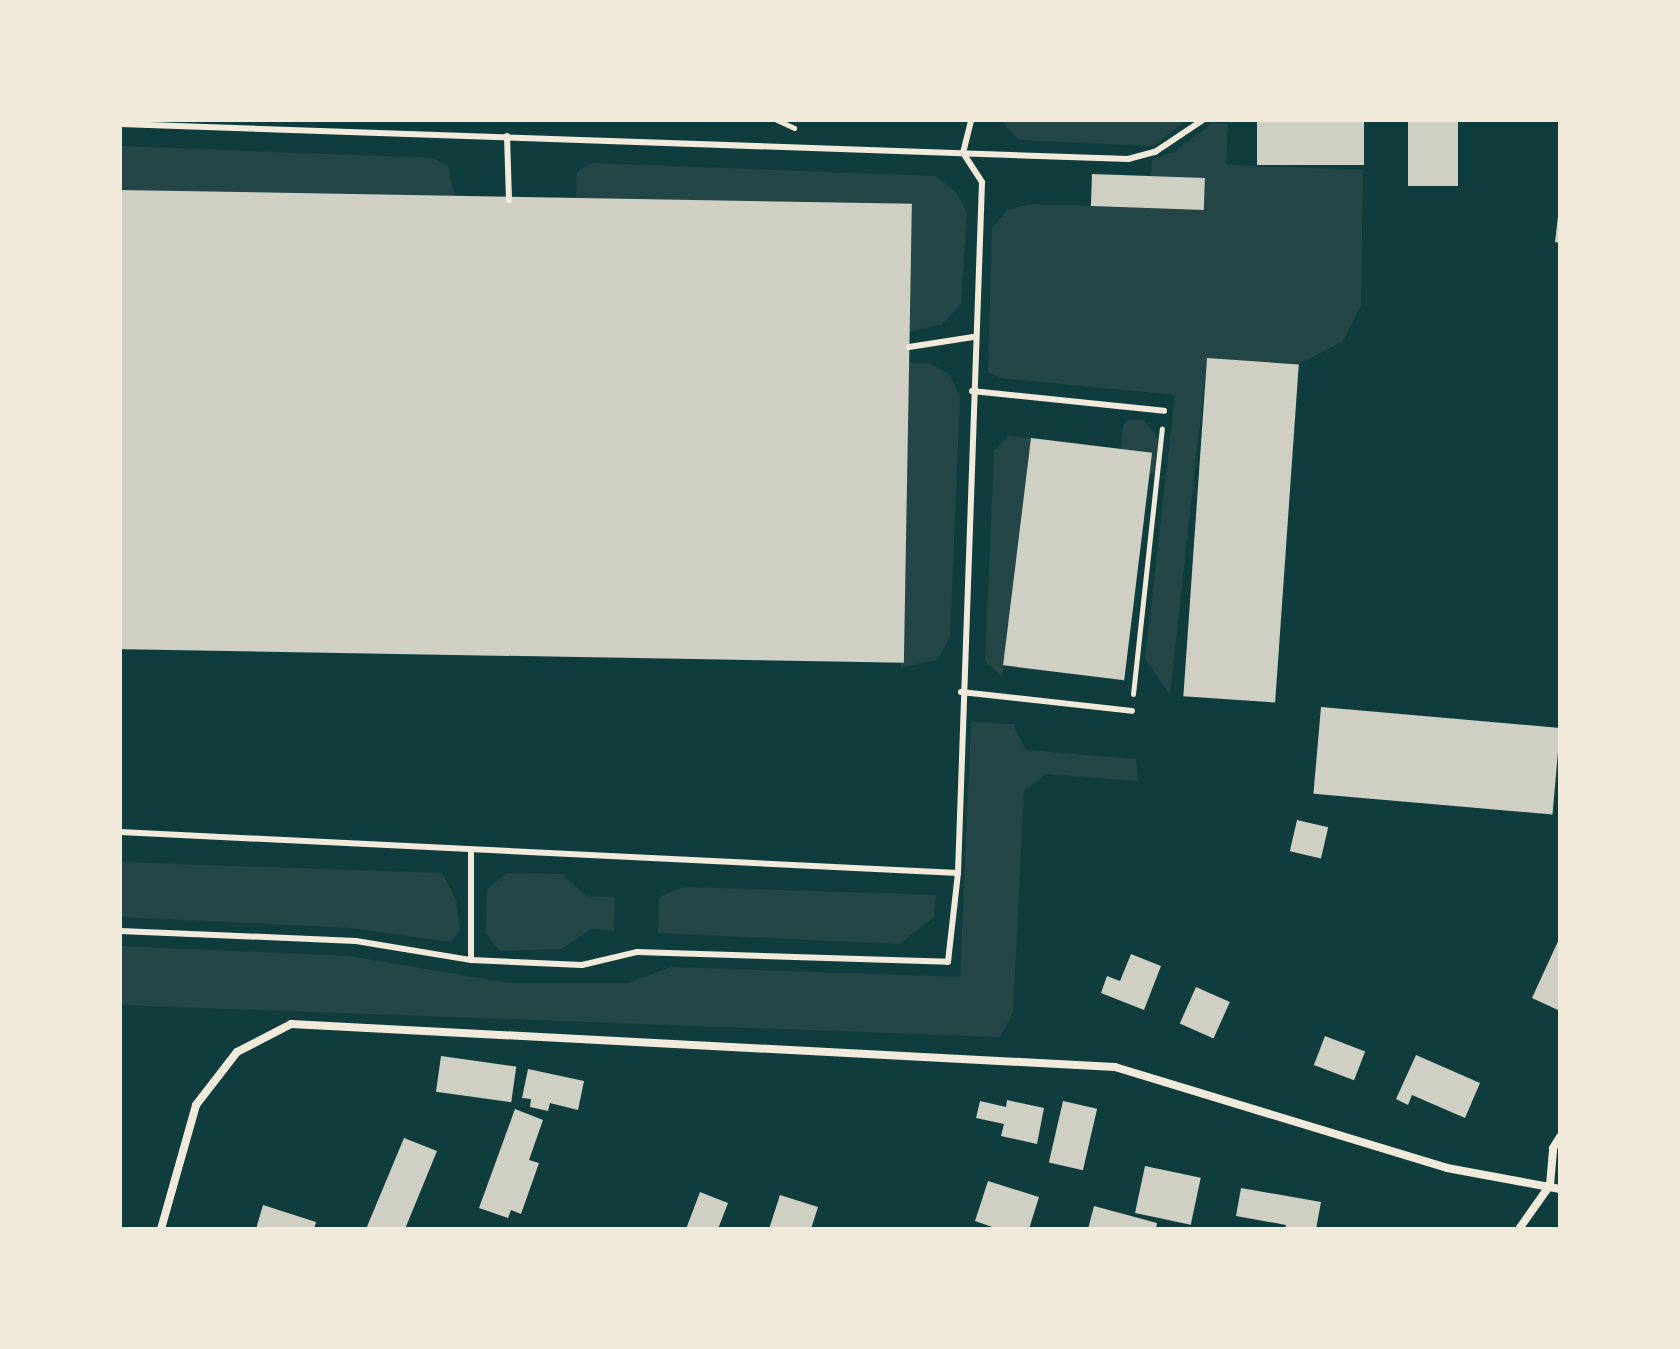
<!DOCTYPE html>
<style>
body{margin:0}
#map{position:relative;width:1680px;height:1349px;overflow:hidden;background:#0f3d3e;font-family:Roboto,sans-serif}
div>[style]{position:absolute}
[style*='--x']{left:calc(var(--x)*1px);top:calc(var(--y)*1px);width:calc(var(--w)*1px);rotate:calc(var(--a)*1deg)}
.green>*{inset:0;background:#244646}
.building>*{inset:0;background:#cfcfc3;transform-origin:0 0}
.path>*{height:5px;margin:-2.5px;padding:0 2.5px;transform-origin:2.5px;border-radius:2.5px;background:#f1e9da}
.service>*{height:6px;margin:-3px;padding:0 3px;transform-origin:3px;border-radius:3px;background:#f1e9da}
.minor>*{height:8px;margin:-4px;padding:0 4px;transform-origin:4px;border-radius:4px;background:#f1e9da}
span{translate:-50% -50%;white-space:nowrap;text-align:center;line-height:1.15;-webkit-text-stroke:6px #f1e9da;paint-order:stroke}
.frame{position:absolute;inset:0;border:122px solid #f1e9da;pointer-events:none}
</style>
<div id="map">
<div class="green">
<i style="clip-path:polygon(1001px 120px,1186px 120px,1154px 146px,1019px 140px)"></i>
<i style="clip-path:polygon(1212px 123px,1228px 124px,1226px 165px,1363px 170px,1361px 305px,1343px 341px,1299px 364px,1207px 358px,1170px 695px,1145px 659px,1175px 395px,1001px 378px,988px 372px,992px 229px,1007px 210px,1029px 204px,1204px 210px,1205px 179px,1151px 176px,1152px 160px,1174px 152px)"></i>
<i style="clip-path:polygon(120px 146px,433px 158px,448px 166px,455px 198px,120px 190px)"></i>
<i style="clip-path:polygon(592px 163px,935px 176px,955px 191px,967px 212px,961px 304px,942px 324px,909px 332px,912px 209px,576px 201px,577px 172px)"></i>
<i style="clip-path:polygon(908px 363px,930px 363px,950px 375px,960px 397px,950px 636px,938px 659px,901px 668px)"></i>
<i style="clip-path:polygon(1128px 420px,1143px 420px,1164px 444px,1161px 471px,1149px 474px,1152px 453px,1121px 449px,1123px 425px)"></i>
<i style="clip-path:polygon(1008px 436px,1031px 438px,1002px 677px,985px 661px,994px 451px)"></i>
<i style="clip-path:polygon(971px 722px,1013px 724px,1026px 750px,1136px 759px,1138px 781px,1046px 774px,1024px 791px,1013px 1013px,1000px 1037px,120px 1005px,120px 946px,349px 956px,509px 983px,628px 983px,671px 967px,960px 977px)"></i>
<i style="clip-path:polygon(120px 862px,442px 873px,456px 899px,460px 930px,451px 942px,352px 928px,120px 917px)"></i>
<i style="clip-path:polygon(507px 873px,562px 874px,586px 896px,615px 897px,614px 930px,592px 929px,561px 949px,500px 951px,486px 933px,487px 889px)"></i>
<i style="clip-path:polygon(683px 887px,936px 895px,934px 917px,900px 944px,658px 933px,659px 897px)"></i>
</div>
<div class="building">
<i style="left:1257px;top:120px;width:107px;height:45px"></i>
<i style="left:1408px;top:120px;width:50px;height:66px"></i>
<i style="left:1092px;top:174px;width:113px;height:32px;rotate:2deg"></i>
<i style="left:120px;top:190px;width:792px;height:459px;rotate:1deg"></i>
<i style="clip-path:polygon(1558px 216px,1560px 216px,1560px 243px,1555px 242px)"></i>
<i style="left:1207px;top:358px;width:92px;height:339px;rotate:4deg"></i>
<i style="left:1031px;top:438px;width:122px;height:229px;rotate:7deg"></i>
<i style="left:1321px;top:707px;width:240px;height:87px;rotate:5deg"></i>
<i style="left:1297px;top:820px;width:32px;height:32px;rotate:13deg"></i>
<i style="clip-path:polygon(1560px 937px,1560px 1011px,1532px 998px)"></i>
<i style="clip-path:polygon(1131px 954px,1161px 966px,1144px 1010px,1101px 993px,1107px 976px,1120px 981px)"></i>
<i style="left:1196px;top:987px;width:37px;height:40px;rotate:24deg"></i>
<i style="left:1325px;top:1036px;width:43px;height:31px;rotate:21deg"></i>
<i style="clip-path:polygon(1416px 1055px,1480px 1083px,1465px 1118px,1412px 1095px,1408px 1105px,1396px 1099px)"></i>
<i style="left:441px;top:1056px;width:76px;height:36px;rotate:8deg"></i>
<i style="clip-path:polygon(528px 1069px,584px 1081px,578px 1110px,550px 1103px,548px 1111px,530px 1107px,531px 1099px,522px 1098px)"></i>
<i style="clip-path:polygon(1007px 1100px,1044px 1108px,1037px 1144px,1001px 1136px,1004px 1124px,976px 1118px,980px 1101px,1006px 1107px)"></i>
<i style="left:1063px;top:1101px;width:35px;height:63px;rotate:13deg"></i>
<i style="clip-path:polygon(515px 1109px,543px 1120px,529px 1160px,539px 1163px,521px 1214px,511px 1210px,508px 1218px,479px 1208px)"></i>
<i style="clip-path:polygon(404px 1138px,437px 1151px,405px 1229px,366px 1229px)"></i>
<i style="left:1145px;top:1166px;width:57px;height:48px;rotate:12deg"></i>
<i style="clip-path:polygon(988px 1181px,1039px 1197px,1029px 1229px,998px 1229px,975px 1221px)"></i>
<i style="clip-path:polygon(1241px 1188px,1321px 1202px,1316px 1229px,1285px 1229px,1286px 1225px,1236px 1216px)"></i>
<i style="clip-path:polygon(700px 1192px,728px 1203px,718px 1229px,686px 1229px)"></i>
<i style="clip-path:polygon(780px 1195px,818px 1207px,811px 1229px,769px 1229px)"></i>
<i style="clip-path:polygon(263px 1205px,316px 1222px,314px 1229px,256px 1229px)"></i>
<i style="clip-path:polygon(1094px 1206px,1157px 1223px,1156px 1229px,1088px 1229px)"></i>
</div>
<div class="path">
<i style="--x:777;--y:120;--w:19;--a:25"></i>
<i style="--x:1133;--y:694;--w:267;--a:-83.8"></i>
</div>
<div class="service">
<i style="--x:120;--y:124;--w:1009;--a:1.99"></i>
<i style="--x:1128;--y:159;--w:28;--a:-15"></i>
<i style="--x:1155;--y:152;--w:58;--a:-33.7"></i>
<i style="--x:507;--y:136;--w:64;--a:88.2"></i>
<i style="--x:909;--y:347;--w:65;--a:-8.9"></i>
<i style="--x:972;--y:391;--w:193;--a:5.9"></i>
<i style="--x:961;--y:692;--w:172;--a:6.3"></i>
<i style="--x:120;--y:832;--w:839;--a:2.8"></i>
<i style="--x:471;--y:850;--w:110;--a:90"></i>
<i style="--x:120;--y:931;--w:236;--a:2.4"></i>
<i style="--x:356;--y:941;--w:117;--a:9.4"></i>
<i style="--x:471;--y:960;--w:111;--a:2.6"></i>
<i style="--x:582;--y:965;--w:57;--a:-13.3"></i>
<i style="--x:637;--y:952;--w:311;--a:1.8"></i>
<i style="--x:948;--y:962;--w:90;--a:-83.6"></i>
<i style="--x:958;--y:873;--w:691;--a:-88.01"></i>
<i style="--x:982;--y:182;--w:35;--a:-123"></i>
<i style="--x:963;--y:153;--w:34;--a:-76"></i>
</div>
<div class="minor">
<i style="--x:161;--y:1229;--w:129;--a:-74.2"></i>
<i style="--x:196;--y:1105;--w:67;--a:-52.3"></i>
<i style="--x:237;--y:1052;--w:61;--a:-27.4"></i>
<i style="--x:291;--y:1024;--w:825;--a:2.99"></i>
<i style="--x:1115;--y:1067;--w:347;--a:16.9"></i>
<i style="--x:1447;--y:1168;--w:115;--a:10.5"></i>
<i style="--x:1519;--y:1229;--w:54;--a:-54.8"></i>
<i style="--x:1550;--y:1185;--w:37;--a:-85"></i>
<i style="--x:1553;--y:1148;--w:13;--a:-58"></i>
</div>
<div class="frame"></div>
</div>
